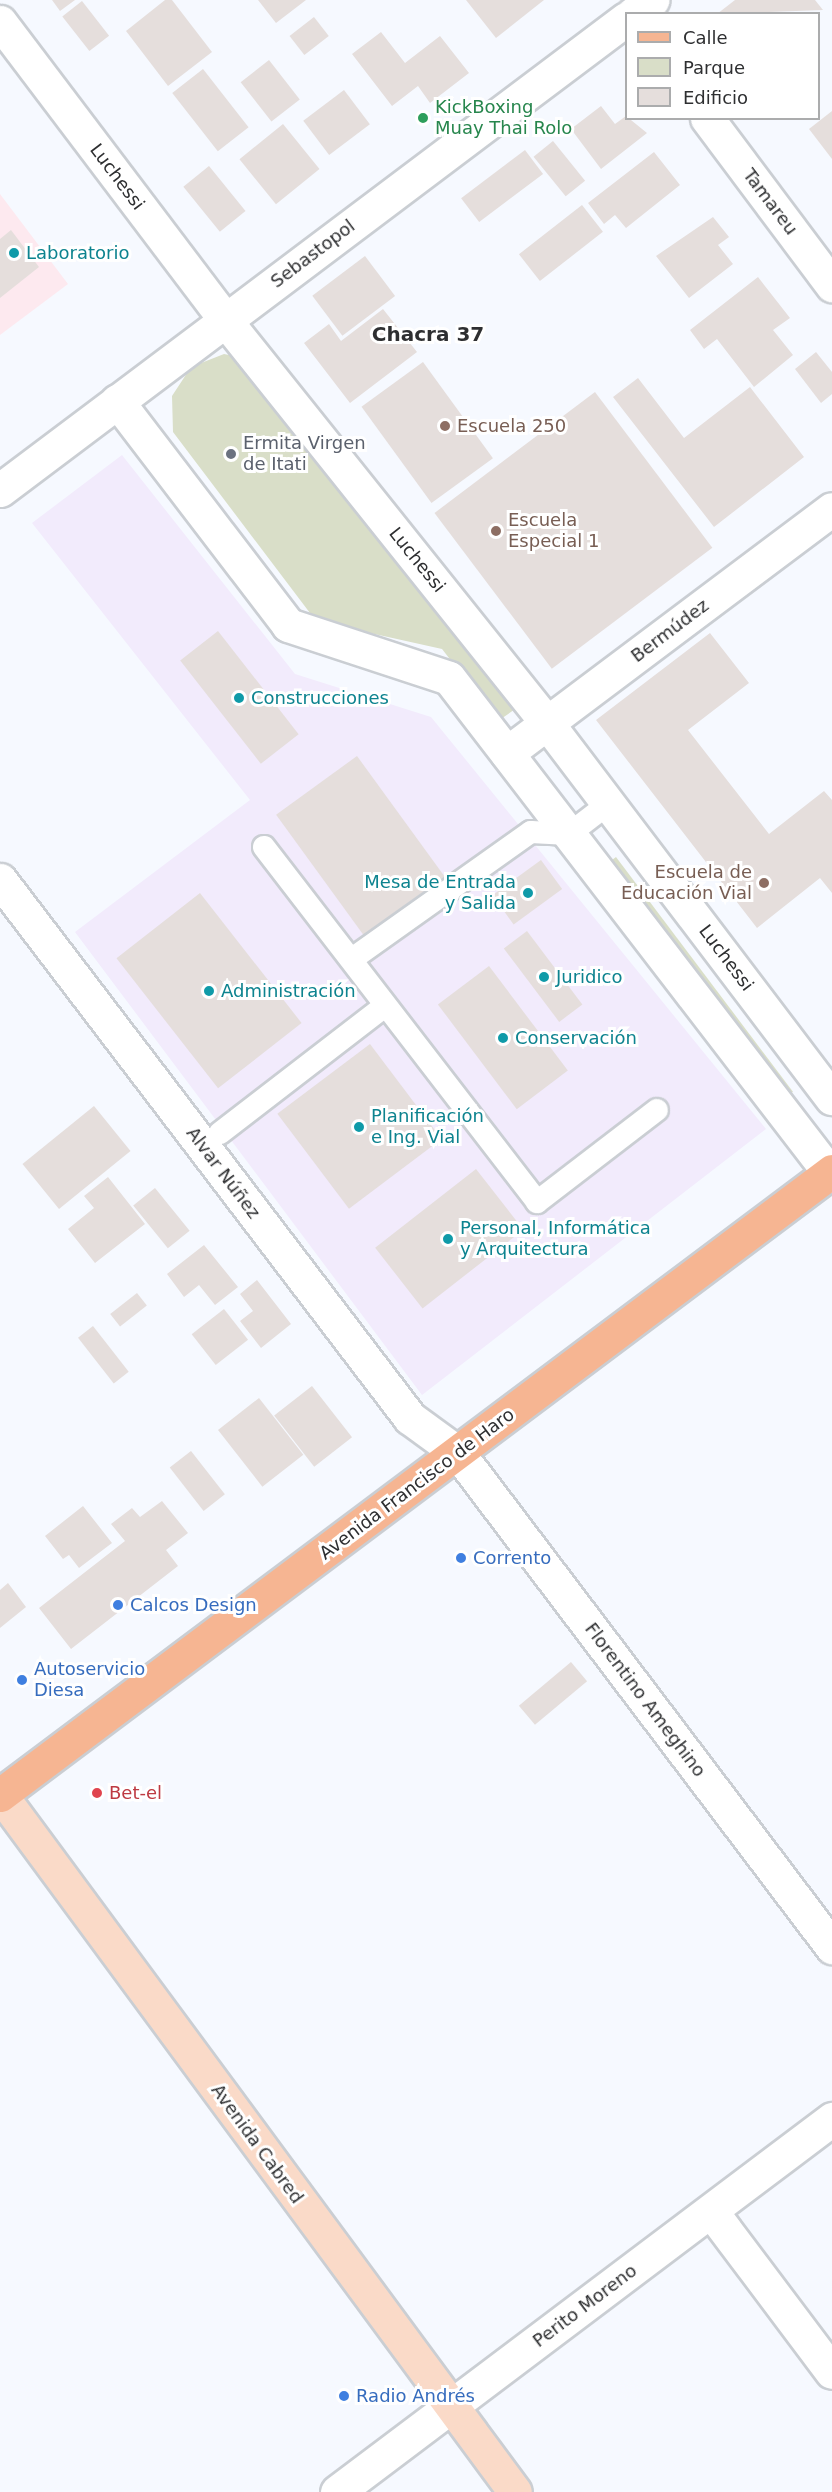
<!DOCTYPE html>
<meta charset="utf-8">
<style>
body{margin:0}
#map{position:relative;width:832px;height:2492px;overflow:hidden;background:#f6f9ff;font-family:"DejaVu Sans",sans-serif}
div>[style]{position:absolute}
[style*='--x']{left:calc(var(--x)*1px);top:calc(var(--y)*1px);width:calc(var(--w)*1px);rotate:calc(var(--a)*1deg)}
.commercial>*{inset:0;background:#f2ebfc}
.industrial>*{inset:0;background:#fde9ef}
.green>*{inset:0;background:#d9dec8;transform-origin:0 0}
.building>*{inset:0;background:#e5dedc;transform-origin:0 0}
.roads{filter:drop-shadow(2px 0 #caced3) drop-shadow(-2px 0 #caced3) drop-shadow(0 2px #caced3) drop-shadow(0 -2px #caced3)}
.service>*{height:22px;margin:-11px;padding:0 11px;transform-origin:11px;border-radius:11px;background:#fff}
.minor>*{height:33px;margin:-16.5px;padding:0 16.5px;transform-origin:16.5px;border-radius:16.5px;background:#fff}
.secondary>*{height:33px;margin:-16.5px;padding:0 16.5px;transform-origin:16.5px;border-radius:16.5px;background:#fadac8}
.primary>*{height:33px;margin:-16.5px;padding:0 16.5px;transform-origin:16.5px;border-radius:16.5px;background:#f6b592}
.dots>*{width:16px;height:16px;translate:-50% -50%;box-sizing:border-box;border:3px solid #fff;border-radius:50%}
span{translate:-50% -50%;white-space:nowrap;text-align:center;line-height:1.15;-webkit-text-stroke:6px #fff;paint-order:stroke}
.leisure-label{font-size:18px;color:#27864d}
.left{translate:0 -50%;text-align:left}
.street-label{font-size:18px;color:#2e2f31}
.culture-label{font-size:18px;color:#0d838f}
.right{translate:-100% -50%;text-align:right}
.education-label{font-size:18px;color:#785e54}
.worship-label{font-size:18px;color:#5b616d}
.shop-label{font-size:18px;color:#366cbe}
.health-label{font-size:18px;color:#be3a42}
.neighbourhood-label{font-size:20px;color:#2e2f31;font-weight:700}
.legend{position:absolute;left:625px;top:12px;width:195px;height:108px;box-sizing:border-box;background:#fff;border:2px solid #abacad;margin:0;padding:8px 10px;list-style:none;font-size:18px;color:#2e2f31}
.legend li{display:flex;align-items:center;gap:12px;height:30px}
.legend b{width:30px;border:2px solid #abacad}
</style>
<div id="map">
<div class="commercial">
<i style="clip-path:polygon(122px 455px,295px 674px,431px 717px,766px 1129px,422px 1395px,75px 932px,250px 800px,32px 523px)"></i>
</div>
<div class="industrial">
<i style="clip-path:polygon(0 194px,68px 284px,0 335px)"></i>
</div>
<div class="green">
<i style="clip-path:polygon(224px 354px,259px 361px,521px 705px,498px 721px,442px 649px,316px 621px,173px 432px,172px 396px,191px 367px)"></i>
<i style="left:616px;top:857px;width:294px;height:16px;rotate:53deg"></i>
</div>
<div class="building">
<i style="clip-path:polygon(52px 0,75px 0,60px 11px)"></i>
<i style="clip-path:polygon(165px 0,172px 0,212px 52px,168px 86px,126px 31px)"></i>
<i style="clip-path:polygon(258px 0,306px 0,276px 23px)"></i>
<i style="clip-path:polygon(466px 0,544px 0,496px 38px)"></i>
<i style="clip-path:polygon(735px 0,815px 0,823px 10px,717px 14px)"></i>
<i style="left:82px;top:1px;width:44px;height:25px;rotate:52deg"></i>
<i style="left:314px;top:17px;width:24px;height:31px;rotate:52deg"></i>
<i style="clip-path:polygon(381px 32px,405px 63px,440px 36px,469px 73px,430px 103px,418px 86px,392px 106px,352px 54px)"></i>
<i style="left:269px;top:60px;width:50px;height:36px;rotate:52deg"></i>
<i style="left:203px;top:69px;width:74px;height:39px;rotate:52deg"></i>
<i style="left:344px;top:90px;width:43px;height:51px;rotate:53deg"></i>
<i style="clip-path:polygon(601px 106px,615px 124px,626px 116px,647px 133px,601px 169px,571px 129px)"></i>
<i style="clip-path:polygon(832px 111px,832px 159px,809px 129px)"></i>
<i style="left:283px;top:124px;width:58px;height:56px;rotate:51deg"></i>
<i style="left:553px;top:141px;width:51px;height:25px;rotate:51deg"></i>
<i style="left:525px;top:150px;width:30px;height:80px;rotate:53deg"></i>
<i style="clip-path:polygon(654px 152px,680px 185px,626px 228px,615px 215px,604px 224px,588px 203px)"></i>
<i style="left:209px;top:166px;width:58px;height:33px;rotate:51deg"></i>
<i style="left:582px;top:205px;width:34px;height:80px;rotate:52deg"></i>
<i style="clip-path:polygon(713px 217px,729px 237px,718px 245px,733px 264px,689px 298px,656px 256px)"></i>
<i style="clip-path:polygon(11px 230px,39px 267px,0 298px,0 239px)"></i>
<i style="left:365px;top:256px;width:50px;height:66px;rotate:53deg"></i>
<i style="clip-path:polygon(758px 277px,790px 318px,773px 330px,793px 355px,754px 387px,717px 339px,704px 349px,690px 330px)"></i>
<i style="clip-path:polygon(383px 309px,417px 352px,350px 403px,304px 343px,329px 324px,341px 341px)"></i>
<i style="clip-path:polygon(816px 352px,832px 372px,832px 394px,821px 403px,795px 369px)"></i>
<i style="left:423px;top:362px;width:119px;height:76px;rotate:54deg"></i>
<i style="clip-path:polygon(638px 378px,684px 438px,750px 387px,804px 457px,714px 527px,613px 397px)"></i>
<i style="left:595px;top:392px;width:195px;height:201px;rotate:53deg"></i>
<i style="left:218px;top:631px;width:131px;height:48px;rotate:52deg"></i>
<i style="clip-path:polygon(710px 633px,749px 683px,688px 730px,769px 834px,824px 791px,832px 800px,832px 893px,820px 878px,757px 928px,596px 720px)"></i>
<i style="left:357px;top:756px;width:149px;height:100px;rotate:54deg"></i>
<i style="left:541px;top:860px;width:36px;height:60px;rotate:54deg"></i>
<i style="left:200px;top:893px;width:165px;height:106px;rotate:52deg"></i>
<i style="left:527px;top:931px;width:92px;height:29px;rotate:53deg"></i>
<i style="left:489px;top:966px;width:131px;height:64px;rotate:53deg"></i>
<i style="left:370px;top:1044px;width:119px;height:116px;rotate:53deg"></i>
<i style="left:94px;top:1106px;width:58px;height:92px;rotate:51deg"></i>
<i style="left:476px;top:1169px;width:77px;height:128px;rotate:52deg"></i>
<i style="clip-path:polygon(108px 1177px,145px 1224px,95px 1263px,68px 1229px,94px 1208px,84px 1196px)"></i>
<i style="left:155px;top:1188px;width:55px;height:28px;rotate:51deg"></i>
<i style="clip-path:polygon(204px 1245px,238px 1287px,215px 1305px,199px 1285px,184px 1297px,167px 1274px)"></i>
<i style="clip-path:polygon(257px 1280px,291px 1324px,261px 1348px,240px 1321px,253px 1311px,240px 1294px)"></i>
<i style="left:137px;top:1293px;width:16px;height:34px;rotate:52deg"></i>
<i style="left:224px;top:1309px;width:39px;height:41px;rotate:52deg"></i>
<i style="left:93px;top:1326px;width:58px;height:19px;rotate:52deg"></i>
<i style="left:312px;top:1386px;width:65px;height:48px;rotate:52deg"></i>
<i style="left:259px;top:1398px;width:72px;height:52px;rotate:52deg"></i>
<i style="left:191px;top:1451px;width:55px;height:27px;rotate:52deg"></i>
<i style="clip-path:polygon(162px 1501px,188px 1533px,166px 1550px,178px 1566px,71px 1649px,39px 1608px,125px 1541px,111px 1524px,132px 1508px,140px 1517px)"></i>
<i style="clip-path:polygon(83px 1506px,112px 1543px,79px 1568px,69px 1555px,63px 1559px,45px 1536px)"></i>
<i style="clip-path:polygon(8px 1583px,26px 1607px,0 1628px,0 1590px)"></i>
<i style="left:571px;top:1662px;width:25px;height:68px;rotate:50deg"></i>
</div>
<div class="roads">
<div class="service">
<i style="--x:264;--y:847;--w:448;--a:52.4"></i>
<i style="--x:537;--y:1202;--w:151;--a:-37.5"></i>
<i style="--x:352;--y:959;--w:219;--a:-35.4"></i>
<i style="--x:531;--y:832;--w:38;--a:3"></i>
<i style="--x:569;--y:834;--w:49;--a:-37.6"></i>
<i style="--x:220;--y:1133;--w:208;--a:-37.6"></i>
</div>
<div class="minor">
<i style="--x:633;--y:14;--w:24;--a:-36"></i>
<i style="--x:0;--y:22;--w:373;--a:52.9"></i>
<i style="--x:225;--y:320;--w:516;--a:51.37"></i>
<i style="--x:547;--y:723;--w:471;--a:52.8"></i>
<i style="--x:707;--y:118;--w:209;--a:53.2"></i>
<i style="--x:117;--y:401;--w:282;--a:52.6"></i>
<i style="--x:288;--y:625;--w:169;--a:18.2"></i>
<i style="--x:449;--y:678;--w:628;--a:52.44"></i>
<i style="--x:0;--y:490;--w:783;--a:-36.96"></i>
<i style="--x:507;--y:753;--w:406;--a:-36.9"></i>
<i style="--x:0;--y:880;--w:676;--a:52.69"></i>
<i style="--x:410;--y:1418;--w:59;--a:36.1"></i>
<i style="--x:458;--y:1453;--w:620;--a:52.87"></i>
<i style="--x:711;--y:2211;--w:201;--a:53.1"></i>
<i style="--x:337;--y:2492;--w:620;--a:-37"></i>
</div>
<div class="secondary">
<i style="--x:0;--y:1794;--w:867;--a:53.58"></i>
</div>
<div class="primary">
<i style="--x:0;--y:1795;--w:1040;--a:-36.87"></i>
</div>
</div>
<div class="dots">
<i style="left:423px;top:118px;background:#2e9e5b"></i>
<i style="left:14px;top:253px;background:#0f9aa8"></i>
<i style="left:445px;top:426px;background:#8d6e63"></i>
<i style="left:231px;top:454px;background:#6b7280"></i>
<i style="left:496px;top:531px;background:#8d6e63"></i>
<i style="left:239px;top:698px;background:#0f9aa8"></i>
<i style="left:764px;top:883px;background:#8d6e63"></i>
<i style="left:528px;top:893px;background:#0f9aa8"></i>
<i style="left:544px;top:977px;background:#0f9aa8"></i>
<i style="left:209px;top:991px;background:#0f9aa8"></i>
<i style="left:503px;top:1038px;background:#0f9aa8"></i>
<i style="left:359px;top:1127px;background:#0f9aa8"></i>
<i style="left:448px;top:1239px;background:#0f9aa8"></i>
<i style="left:461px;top:1558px;background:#3f7fe0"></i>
<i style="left:118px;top:1605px;background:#3f7fe0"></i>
<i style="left:22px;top:1680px;background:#3f7fe0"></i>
<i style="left:97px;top:1793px;background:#e0444e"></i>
<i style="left:344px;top:2396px;background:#3f7fe0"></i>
</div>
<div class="leisure-label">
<span class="left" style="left:435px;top:118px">KickBoxing<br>Muay Thai Rolo</span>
</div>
<div class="street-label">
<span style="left:117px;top:177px;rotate:53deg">Luchessi</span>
<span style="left:770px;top:202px;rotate:53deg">Tamareu</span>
<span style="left:313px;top:254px;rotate:-37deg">Sebastopol</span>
<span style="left:417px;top:560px;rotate:51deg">Luchessi</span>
<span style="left:670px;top:631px;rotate:-37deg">Bermúdez</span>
<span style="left:726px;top:958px;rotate:53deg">Luchessi</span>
<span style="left:223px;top:1173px;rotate:53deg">Alvar Núñez</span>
<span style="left:417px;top:1484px;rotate:-37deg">Avenida Francisco de Haro</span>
<span style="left:645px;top:1700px;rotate:53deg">Florentino Ameghino</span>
<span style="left:257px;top:2144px;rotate:54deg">Avenida Cabred</span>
<span style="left:585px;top:2306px;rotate:-37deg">Perito Moreno</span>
</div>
<div class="culture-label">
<span class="left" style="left:26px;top:253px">Laboratorio</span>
<span class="left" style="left:251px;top:698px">Construcciones</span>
<span class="right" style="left:516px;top:893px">Mesa de Entrada<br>y Salida</span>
<span class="left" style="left:556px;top:977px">Juridico</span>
<span class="left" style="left:221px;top:991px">Administración</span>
<span class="left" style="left:515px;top:1038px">Conservación</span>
<span class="left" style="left:371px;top:1127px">Planificación<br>e Ing. Vial</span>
<span class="left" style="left:460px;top:1239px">Personal, Informática<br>y Arquitectura</span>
</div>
<div class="education-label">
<span class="left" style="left:457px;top:426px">Escuela 250</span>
<span class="left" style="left:508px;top:531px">Escuela<br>Especial 1</span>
<span class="right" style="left:752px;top:883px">Escuela de<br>Educación Vial</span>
</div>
<div class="worship-label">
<span class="left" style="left:243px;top:454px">Ermita Virgen<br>de Itati</span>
</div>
<div class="shop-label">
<span class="left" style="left:473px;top:1558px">Corrento</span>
<span class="left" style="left:130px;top:1605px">Calcos Design</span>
<span class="left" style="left:34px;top:1680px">Autoservicio<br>Diesa</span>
<span class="left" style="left:356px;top:2396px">Radio Andrés</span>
</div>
<div class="health-label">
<span class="left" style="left:109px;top:1793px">Bet-el</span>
</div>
<div class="neighbourhood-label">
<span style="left:428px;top:334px">Chacra 37</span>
</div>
<ul class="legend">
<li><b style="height:8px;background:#f6b592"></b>Calle</li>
<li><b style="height:16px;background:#d9dec8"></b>Parque</li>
<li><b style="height:16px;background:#e5dedc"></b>Edificio</li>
</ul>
</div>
